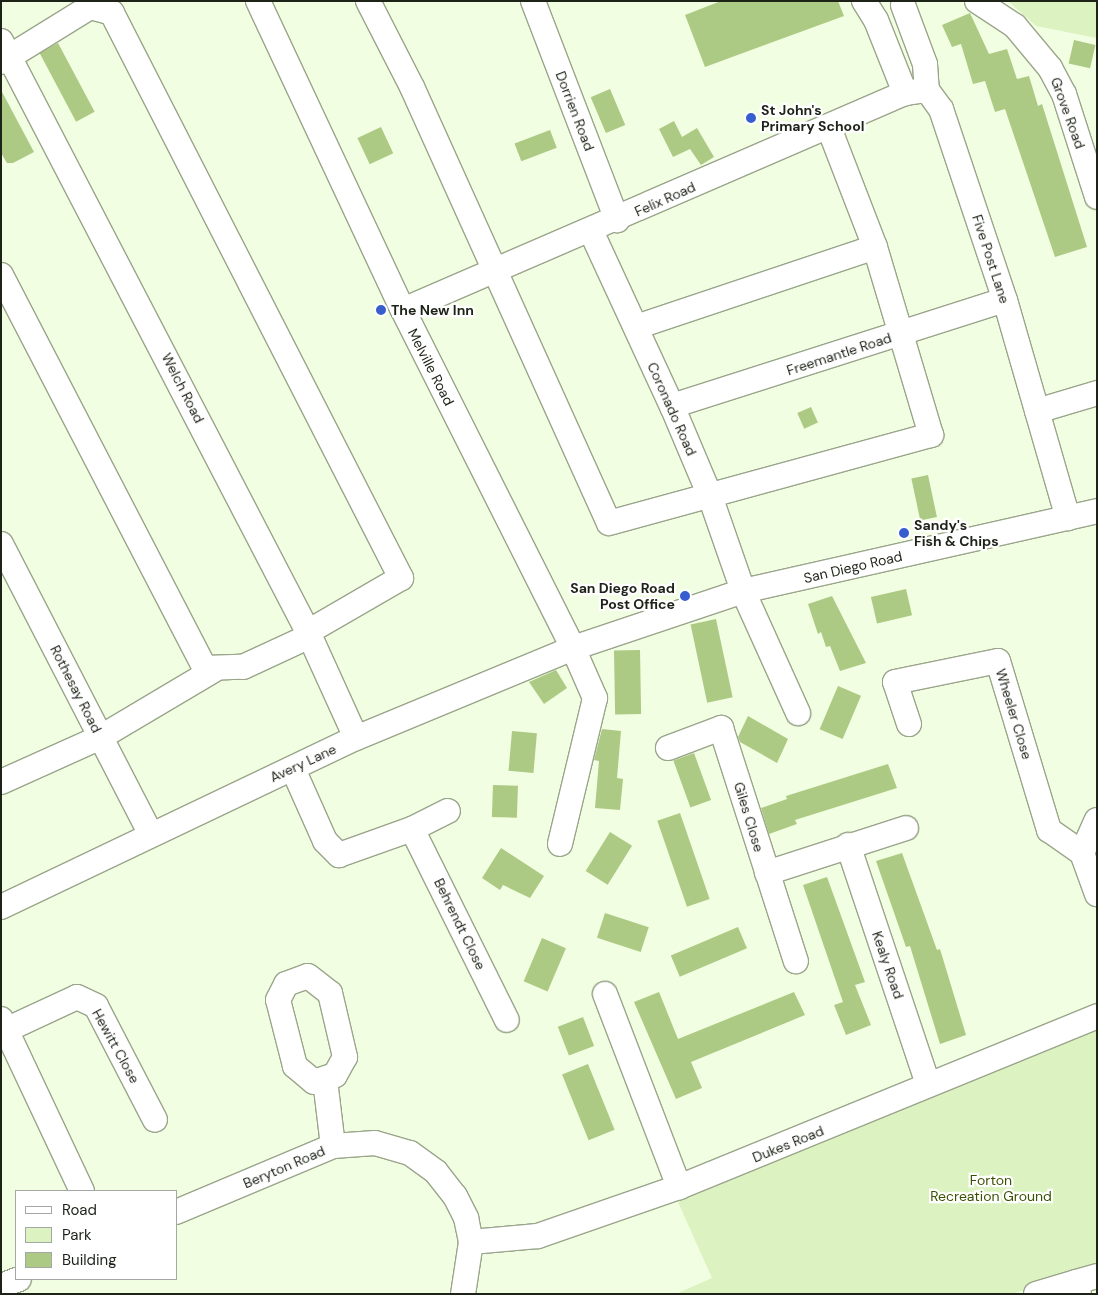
<!DOCTYPE html>
<style>
body{margin:0}
#map{position:relative;width:1098px;height:1295px;overflow:hidden;background:#f1fee1;font-family:"DM Sans",sans-serif}
div>[style]{position:absolute}
[style*='--x']{left:calc(var(--x)*1px);top:calc(var(--y)*1px);width:calc(var(--w)*1px);rotate:calc(var(--a)*1deg)}
.green>*{inset:0;background:#dcf2c0}
.building>*{inset:0;background:#adca84;transform-origin:0 0}
.roads{filter:drop-shadow(1px 0 #9aa58b) drop-shadow(-1px 0 #9aa58b) drop-shadow(0 1px #9aa58b) drop-shadow(0 -1px #9aa58b)}
.minor>*{height:24px;margin:-12px;padding:0 12px;transform-origin:12px;border-radius:12px;background:#fff}
.dots>*{width:14px;height:14px;translate:-50% -50%;box-sizing:border-box;border:2px solid #fff;border-radius:50%}
span{translate:-50% -50%;white-space:nowrap;text-align:center;line-height:1.15;-webkit-text-stroke:4.5px #fff;paint-order:stroke}
.poi-label{font-size:14px;color:#1e2318;font-weight:700}
.left{translate:0 -50%;text-align:left}
.right{translate:-100% -50%;text-align:right}
.street-label{font-size:14px;color:#1e2318}
.park-label{font-size:14px;color:#395100}
.frame{position:absolute;inset:0;border:2px solid #1e2318;pointer-events:none}
.legend{position:absolute;left:15px;top:1190px;width:162px;height:90px;box-sizing:border-box;background:#fff;border:1px solid #a5a7a3;margin:0;padding:6px 9px;list-style:none;font-size:15px;color:#1e2318}
.legend li{display:flex;align-items:center;gap:10px;height:25px}
.legend b{width:25px;border:1px solid #a5a7a3}
</style>
<div id="map">
<div class="green">
<i style="clip-path:polygon(1008px 1px,1097px 1px,1097px 38px,1036px 26px)"></i>
<i style="clip-path:polygon(1097px 1028px,1097px 1269px,1011px 1294px,676px 1294px,712px 1278px,678px 1202px)"></i>
</div>
<div class="building">
<i style="clip-path:polygon(721px 1px,838px 1px,844px 16px,705px 67px,685px 15px)"></i>
<i style="clip-path:polygon(970px 13px,989px 54px,1007px 49px,1017px 79px,1029px 76px,1038px 106px,1042px 104px,1087px 247px,1055px 257px,1005px 109px,995px 112px,985px 81px,973px 84px,961px 44px,952px 47px,942px 25px)"></i>
<i style="left:1074px;top:40px;width:22px;height:24px;rotate:13deg"></i>
<i style="left:58px;top:43px;width:78px;height:21px;rotate:62deg"></i>
<i style="left:610px;top:89px;width:39px;height:21px;rotate:67deg"></i>
<i style="clip-path:polygon(1px 90px,34px 152px,13px 163px,7px 163px,1px 153px)"></i>
<i style="clip-path:polygon(674px 121px,682px 137px,697px 128px,714px 157px,701px 165px,690px 149px,673px 157px,659px 129px)"></i>
<i style="left:381px;top:127px;width:29px;height:26px;rotate:65deg"></i>
<i style="left:550px;top:130px;width:19px;height:38px;rotate:69deg"></i>
<i style="left:811px;top:407px;width:17px;height:15px;rotate:66deg"></i>
<i style="left:928px;top:475px;width:43px;height:17px;rotate:78deg"></i>
<i style="left:906px;top:589px;width:27px;height:36px;rotate:77deg"></i>
<i style="clip-path:polygon(832px 596px,866px 663px,840px 671px,830px 646px,826px 647px,821px 632px,818px 634px,808px 604px)"></i>
<i style="left:716px;top:619px;width:80px;height:26px;rotate:78deg"></i>
<i style="left:640px;top:650px;width:64px;height:26px;rotate:89deg"></i>
<i style="clip-path:polygon(556px 670px,567px 688px,544px 704px,529px 682px)"></i>
<i style="left:838px;top:686px;width:25px;height:47px;rotate:23deg"></i>
<i style="clip-path:polygon(748px 716px,788px 739px,777px 763px,740px 742px,738px 737px)"></i>
<i style="clip-path:polygon(602px 729px,621px 731px,617px 778px,623px 779px,620px 810px,595px 808px,599px 761px,594px 760px)"></i>
<i style="left:512px;top:731px;width:25px;height:40px;rotate:5deg"></i>
<i style="left:694px;top:753px;width:50px;height:22px;rotate:70deg"></i>
<i style="clip-path:polygon(888px 764px,897px 788px,795px 820px,797px 824px,769px 834px,761px 808px,787px 799px,786px 796px)"></i>
<i style="left:493px;top:785px;width:25px;height:32px;rotate:2deg"></i>
<i style="left:680px;top:813px;width:91px;height:24px;rotate:71deg"></i>
<i style="left:610px;top:832px;width:26px;height:46px;rotate:32deg"></i>
<i style="clip-path:polygon(501px 848px,544px 876px,530px 898px,503px 885px,500px 890px,482px 878px)"></i>
<i style="clip-path:polygon(902px 853px,937px 950px,940px 949px,966px 1035px,940px 1044px,910px 946px,906px 947px,876px 861px)"></i>
<i style="clip-path:polygon(827px 877px,865px 982px,855px 985px,871px 1025px,846px 1035px,834px 1005px,843px 1002px,803px 885px)"></i>
<i style="left:605px;top:913px;width:46px;height:26px;rotate:18deg"></i>
<i style="left:738px;top:927px;width:23px;height:73px;rotate:67deg"></i>
<i style="left:542px;top:938px;width:26px;height:47px;rotate:23deg"></i>
<i style="clip-path:polygon(659px 992px,678px 1039px,794px 992px,805px 1015px,691px 1062px,702px 1088px,676px 1099px,634px 1002px)"></i>
<i style="left:583px;top:1017px;width:31px;height:27px;rotate:69deg"></i>
<i style="left:588px;top:1064px;width:71px;height:28px;rotate:68deg"></i>
</div>
<div class="roads">
<div class="minor">
<i style="--x:258;--y:1;--w:341;--a:64.9"></i>
<i style="--x:403;--y:310;--w:378;--a:63.3"></i>
<i style="--x:573;--y:648;--w:55;--a:66.3"></i>
<i style="--x:595;--y:698;--w:150;--a:103.5"></i>
<i style="--x:368;--y:1;--w:97;--a:62.9"></i>
<i style="--x:412;--y:87;--w:478;--a:65.7"></i>
<i style="--x:609;--y:523;--w:334;--a:-15.3"></i>
<i style="--x:931;--y:435;--w:196;--a:-106.6"></i>
<i style="--x:875;--y:247;--w:128;--a:-111.1"></i>
<i style="--x:533;--y:1;--w:235;--a:69"></i>
<i style="--x:864;--y:1;--w:22;--a:58"></i>
<i style="--x:876;--y:20;--w:79;--a:68.3"></i>
<i style="--x:977;--y:1;--w:45;--a:33.3"></i>
<i style="--x:1015;--y:26;--w:55;--a:50.2"></i>
<i style="--x:1050;--y:68;--w:30;--a:62"></i>
<i style="--x:1064;--y:94;--w:108;--a:72.2"></i>
<i style="--x:903;--y:5;--w:63;--a:69.6"></i>
<i style="--x:925;--y:64;--w:26;--a:86"></i>
<i style="--x:1;--y:41;--w:666;--a:62.55"></i>
<i style="--x:308;--y:632;--w:116;--a:65.6"></i>
<i style="--x:1;--y:62;--w:105;--a:-31.7"></i>
<i style="--x:90;--y:7;--w:23;--a:15"></i>
<i style="--x:112;--y:13;--w:635;--a:62.91"></i>
<i style="--x:401;--y:578;--w:108;--a:149.9"></i>
<i style="--x:927;--y:90;--w:24;--a:54"></i>
<i style="--x:941;--y:109;--w:201;--a:71.5"></i>
<i style="--x:1005;--y:300;--w:227;--a:73.9"></i>
<i style="--x:591;--y:231;--w:193;--a:65.2"></i>
<i style="--x:672;--y:406;--w:98;--a:67.1"></i>
<i style="--x:710;--y:496;--w:101;--a:70.8"></i>
<i style="--x:743;--y:591;--w:134;--a:65.7"></i>
<i style="--x:1;--y:275;--w:443;--a:62.6"></i>
<i style="--x:205;--y:668;--w:38;--a:-2"></i>
<i style="--x:243;--y:667;--w:74;--a:-24.8"></i>
<i style="--x:403;--y:310;--w:547;--a:-23.38"></i>
<i style="--x:905;--y:93;--w:22;--a:-8"></i>
<i style="--x:636;--y:327;--w:252;--a:-18.5"></i>
<i style="--x:672;--y:406;--w:349;--a:-17.7"></i>
<i style="--x:1037;--y:411;--w:63;--a:-16.7"></i>
<i style="--x:1;--y:544;--w:326;--a:62.7"></i>
<i style="--x:909;--y:724;--w:44;--a:-108.4"></i>
<i style="--x:895;--y:682;--w:105;--a:-11.5"></i>
<i style="--x:998;--y:661;--w:177;--a:73.2"></i>
<i style="--x:1049;--y:830;--w:40;--a:34.9"></i>
<i style="--x:1082;--y:853;--w:44;--a:69.9"></i>
<i style="--x:668;--y:748;--w:57;--a:-20.7"></i>
<i style="--x:721;--y:728;--w:245;--a:72.2"></i>
<i style="--x:293;--y:769;--w:79;--a:66"></i>
<i style="--x:325;--y:841;--w:20;--a:45"></i>
<i style="--x:339;--y:855;--w:77;--a:-19.6"></i>
<i style="--x:412;--y:829;--w:40;--a:-26.6"></i>
<i style="--x:1;--y:782;--w:110;--a:-24.2"></i>
<i style="--x:101;--y:737;--w:131;--a:-30.7"></i>
<i style="--x:412;--y:829;--w:213;--a:63.6"></i>
<i style="--x:848;--y:845;--w:252;--a:71.5"></i>
<i style="--x:1082;--y:853;--w:36;--a:-66"></i>
<i style="--x:767;--y:873;--w:146;--a:-17.9"></i>
<i style="--x:1;--y:907;--w:393;--a:-25.5"></i>
<i style="--x:356;--y:738;--w:235;--a:-22.5"></i>
<i style="--x:573;--y:648;--w:179;--a:-18.5"></i>
<i style="--x:743;--y:591;--w:363;--a:-12.7"></i>
<i style="--x:308;--y:976;--w:28;--a:38"></i>
<i style="--x:330;--y:993;--w:66;--a:76.8"></i>
<i style="--x:345;--y:1057;--w:21;--a:119"></i>
<i style="--x:335;--y:1075;--w:22;--a:162"></i>
<i style="--x:314;--y:1082;--w:25;--a:-140"></i>
<i style="--x:295;--y:1066;--w:68;--a:-104.4"></i>
<i style="--x:278;--y:1000;--w:18;--a:-63"></i>
<i style="--x:286;--y:984;--w:23;--a:-20"></i>
<i style="--x:605;--y:994;--w:207;--a:69"></i>
<i style="--x:1;--y:1019;--w:190;--a:64.8"></i>
<i style="--x:6;--y:1030;--w:78;--a:-24.9"></i>
<i style="--x:77;--y:997;--w:21;--a:25"></i>
<i style="--x:96;--y:1006;--w:128;--a:62.6"></i>
<i style="--x:325;--y:1080;--w:66;--a:83.1"></i>
<i style="--x:176;--y:1212;--w:170;--a:-22.8"></i>
<i style="--x:333;--y:1146;--w:42;--a:-4.1"></i>
<i style="--x:375;--y:1143;--w:36;--a:16"></i>
<i style="--x:410;--y:1153;--w:32;--a:36"></i>
<i style="--x:436;--y:1172;--w:31;--a:52"></i>
<i style="--x:455;--y:1196;--w:25;--a:63"></i>
<i style="--x:466;--y:1218;--w:25;--a:78"></i>
<i style="--x:471;--y:1242;--w:53;--a:98.7"></i>
<i style="--x:471;--y:1242;--w:67;--a:-5.1"></i>
<i style="--x:538;--y:1236;--w:149;--a:-19.2"></i>
<i style="--x:679;--y:1187;--w:452;--a:-22.2"></i>
<i style="--x:1;--y:1286;--w:19;--a:-21"></i>
<i style="--x:1036;--y:1294;--w:42;--a:-16.7"></i>
<i style="--x:1079;--y:1294;--w:12;--a:-104"></i>
<i style="--x:1076;--y:1282;--w:22;--a:-16"></i>
</div>
</div>
<div class="dots">
<i style="left:751px;top:118px;background:#365ece"></i>
<i style="left:381px;top:310px;background:#365ece"></i>
<i style="left:904px;top:533px;background:#365ece"></i>
<i style="left:685px;top:596px;background:#365ece"></i>
</div>
<div class="poi-label">
<span class="left" style="left:761px;top:118px">St John's<br>Primary School</span>
<span class="left" style="left:391px;top:310px">The New Inn</span>
<span class="left" style="left:914px;top:533px">Sandy's<br>Fish &amp; Chips</span>
<span class="right" style="left:675px;top:596px">San Diego Road<br>Post Office</span>
</div>
<div class="street-label">
<span style="left:575px;top:111px;rotate:69deg">Dorrien Road</span>
<span style="left:1068px;top:113px;rotate:70deg">Grove Road</span>
<span style="left:665px;top:199px;rotate:-24deg">Felix Road</span>
<span style="left:991px;top:259px;rotate:72deg">Five Post Lane</span>
<span style="left:839px;top:354px;rotate:-18deg">Freemantle Road</span>
<span style="left:431px;top:367px;rotate:63deg">Melville Road</span>
<span style="left:183px;top:388px;rotate:63deg">Welch Road</span>
<span style="left:672px;top:409px;rotate:66deg">Coronado Road</span>
<span style="left:853px;top:567px;rotate:-13deg">San Diego Road</span>
<span style="left:76px;top:689px;rotate:63deg">Rothesay Road</span>
<span style="left:1014px;top:714px;rotate:73deg">Wheeler Close</span>
<span style="left:303px;top:763px;rotate:-25deg">Avery Lane</span>
<span style="left:749px;top:817px;rotate:73deg">Giles Close</span>
<span style="left:460px;top:924px;rotate:64deg">Behrendt Close</span>
<span style="left:888px;top:965px;rotate:71deg">Kealy Road</span>
<span style="left:116px;top:1046px;rotate:61deg">Hewitt Close</span>
<span style="left:788px;top:1144px;rotate:-22deg">Dukes Road</span>
<span style="left:284px;top:1167px;rotate:-23deg">Beryton Road</span>
</div>
<div class="park-label">
<span style="left:991px;top:1188px">Forton<br>Recreation Ground</span>
</div>
<div class="frame"></div>
<ul class="legend">
<li><b style="height:6px;background:#fff"></b>Road</li>
<li><b style="height:14px;background:#dcf2c0"></b>Park</li>
<li><b style="height:14px;background:#adca84"></b>Building</li>
</ul>
</div>
